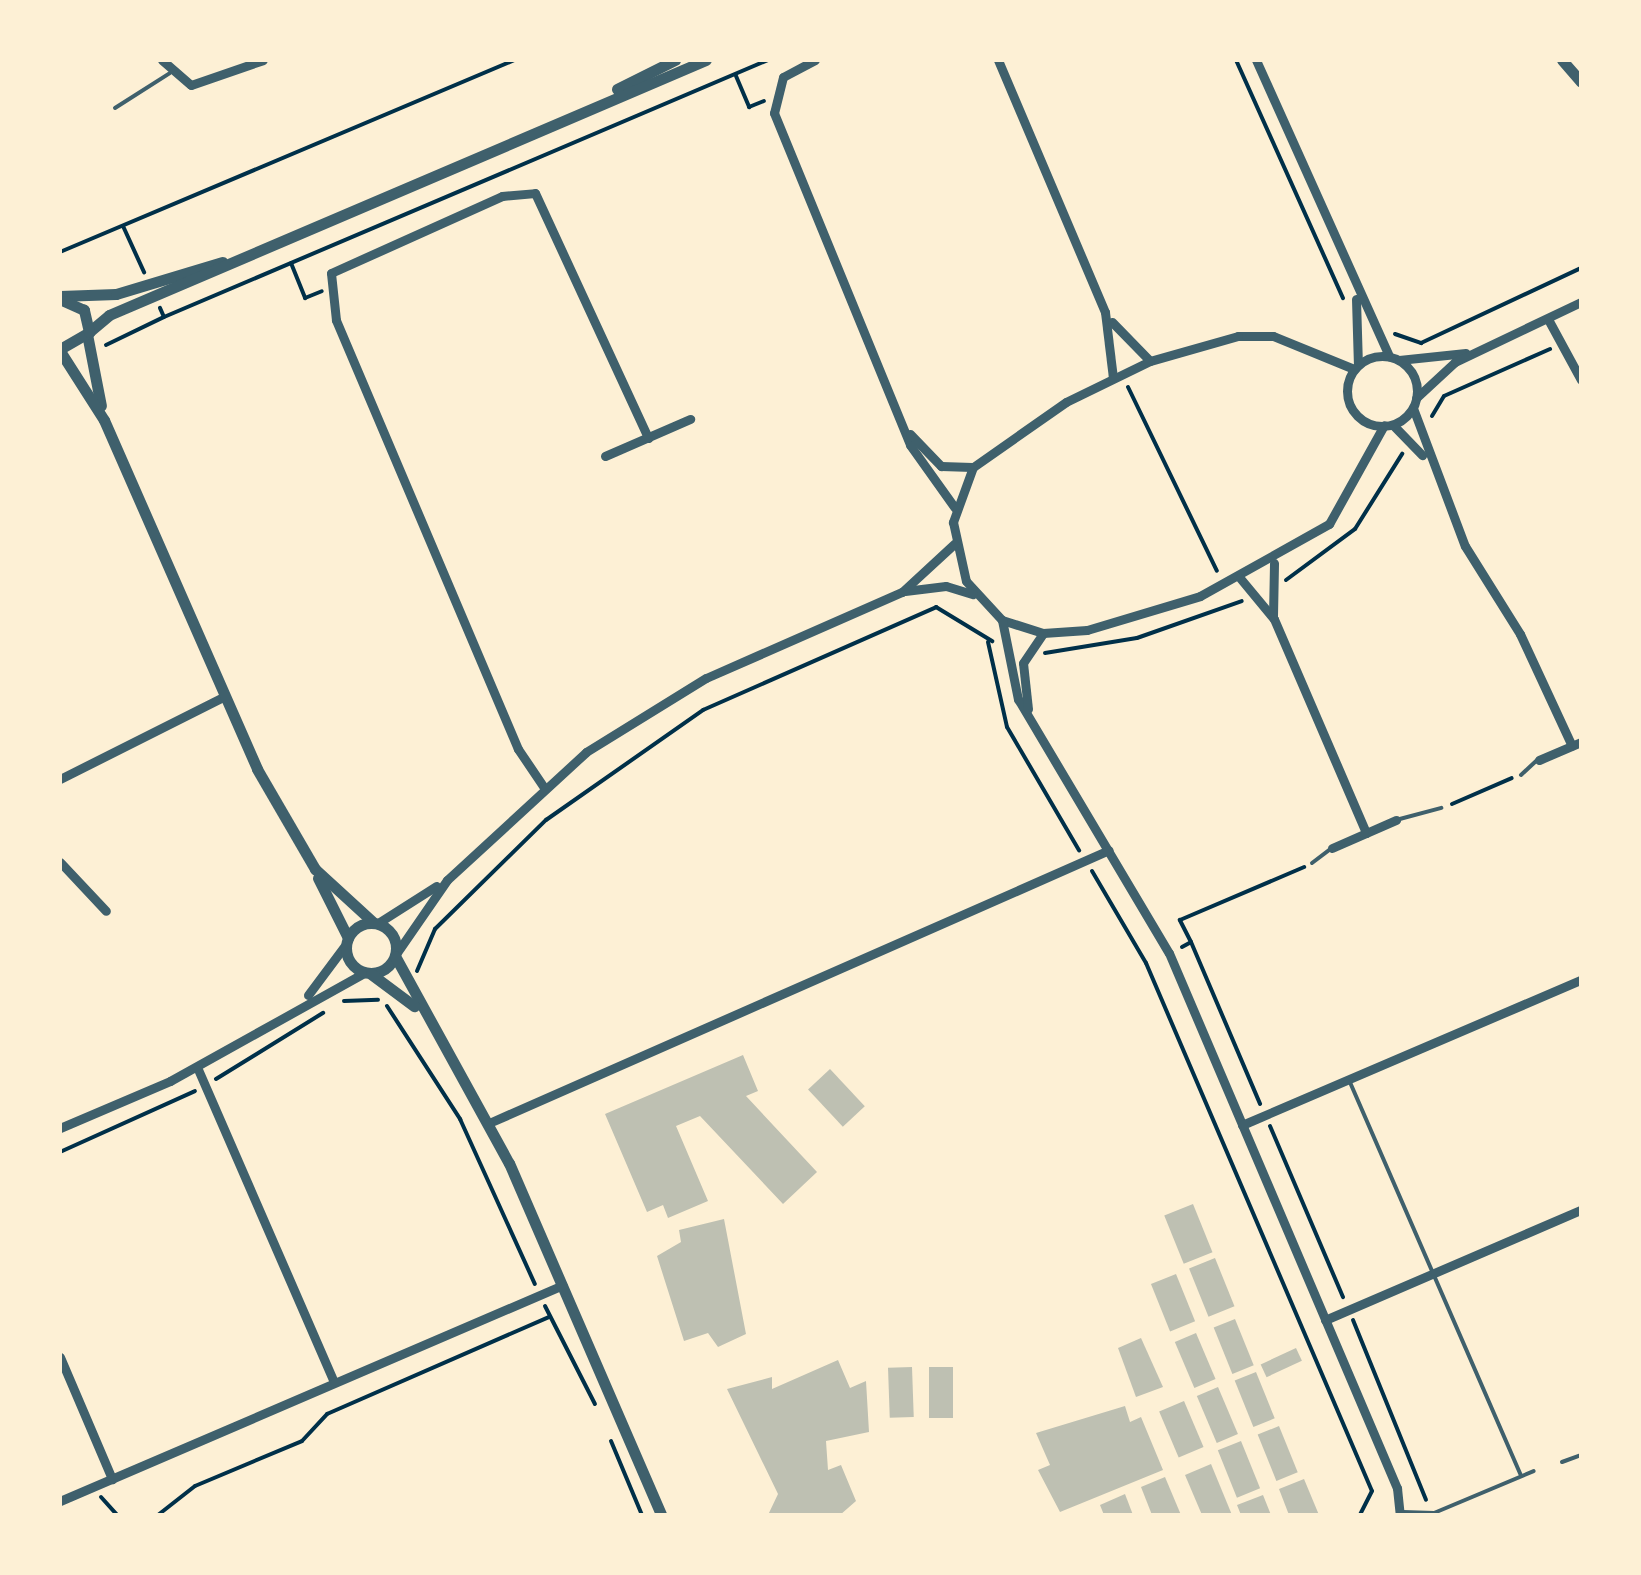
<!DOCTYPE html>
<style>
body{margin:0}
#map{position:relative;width:1641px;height:1575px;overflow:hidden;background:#fdf0d5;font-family:Helvetica,sans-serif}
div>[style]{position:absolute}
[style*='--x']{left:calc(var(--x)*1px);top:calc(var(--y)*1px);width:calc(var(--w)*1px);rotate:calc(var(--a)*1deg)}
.building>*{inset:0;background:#bec0b2;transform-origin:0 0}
.path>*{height:4px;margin:-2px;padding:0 2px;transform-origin:2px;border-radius:2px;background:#003049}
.service>*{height:4px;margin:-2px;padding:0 2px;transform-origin:2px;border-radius:2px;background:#3f606c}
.minor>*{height:9px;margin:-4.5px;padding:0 4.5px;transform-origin:4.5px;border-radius:4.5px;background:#3f606c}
.minor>.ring{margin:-4.5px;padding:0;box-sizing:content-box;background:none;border:9px solid #3f606c;border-radius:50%}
.tertiary>*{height:11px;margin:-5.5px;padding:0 5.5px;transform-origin:5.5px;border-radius:5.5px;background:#3f606c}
.tertiary>.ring{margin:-5.5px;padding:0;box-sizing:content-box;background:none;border:11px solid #3f606c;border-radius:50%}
span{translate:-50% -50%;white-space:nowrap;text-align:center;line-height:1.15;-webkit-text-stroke:8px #fdf0d5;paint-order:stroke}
.frame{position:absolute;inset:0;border:62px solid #fdf0d5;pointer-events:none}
</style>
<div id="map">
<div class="building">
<i style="clip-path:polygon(743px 1055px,758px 1091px,746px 1096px,817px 1172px,783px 1204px,700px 1116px,676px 1126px,708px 1201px,668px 1218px,663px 1205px,647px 1212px,605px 1114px)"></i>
<i style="left:830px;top:1069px;width:51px;height:30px;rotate:47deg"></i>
<i style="left:1193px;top:1204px;width:52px;height:31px;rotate:68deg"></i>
<i style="clip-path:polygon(724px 1219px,746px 1334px,718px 1347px,708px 1333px,684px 1341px,657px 1256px,681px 1242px,679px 1230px)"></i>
<i style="left:1215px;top:1258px;width:52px;height:28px;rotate:68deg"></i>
<i style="left:1176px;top:1274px;width:51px;height:27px;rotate:68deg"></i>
<i style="left:1235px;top:1319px;width:50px;height:23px;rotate:68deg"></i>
<i style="left:1196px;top:1333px;width:50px;height:23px;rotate:67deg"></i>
<i style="clip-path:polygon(1141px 1338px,1163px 1387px,1136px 1397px,1118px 1348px)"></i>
<i style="left:1296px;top:1348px;width:14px;height:39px;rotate:65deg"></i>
<i style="clip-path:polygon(838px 1360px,850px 1388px,866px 1381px,869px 1432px,826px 1441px,828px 1470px,841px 1465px,856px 1501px,840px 1515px,768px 1515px,778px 1494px,727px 1389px,772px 1377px,772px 1389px)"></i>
<i style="left:912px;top:1367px;width:50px;height:24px;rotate:88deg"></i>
<i style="left:929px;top:1367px;width:24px;height:51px"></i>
<i style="left:1256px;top:1372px;width:50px;height:23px;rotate:68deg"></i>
<i style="left:1218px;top:1387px;width:51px;height:23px;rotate:67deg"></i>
<i style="left:1184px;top:1401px;width:50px;height:27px;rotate:67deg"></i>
<i style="clip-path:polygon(1125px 1406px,1130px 1422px,1141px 1417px,1163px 1470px,1060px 1512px,1038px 1470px,1050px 1465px,1036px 1433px)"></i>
<i style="left:1279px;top:1426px;width:50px;height:23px;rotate:68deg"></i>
<i style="left:1241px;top:1441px;width:51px;height:25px;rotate:68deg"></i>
<i style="clip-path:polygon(1211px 1464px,1232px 1515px,1202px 1515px,1185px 1475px)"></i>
<i style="clip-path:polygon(1165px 1477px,1181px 1515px,1152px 1515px,1141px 1487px)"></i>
<i style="clip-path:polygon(1304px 1479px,1319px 1515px,1289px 1515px,1279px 1489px)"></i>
<i style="clip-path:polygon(1125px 1494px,1133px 1515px,1104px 1515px,1100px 1505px)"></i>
<i style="clip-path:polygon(1263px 1495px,1271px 1515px,1241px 1515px,1237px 1505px)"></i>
</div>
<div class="path">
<i style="--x:1236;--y:60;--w:261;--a:65.8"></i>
<i style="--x:736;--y:76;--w:34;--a:67"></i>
<i style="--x:749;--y:107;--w:16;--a:-22"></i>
<i style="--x:123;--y:226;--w:51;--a:65.5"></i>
<i style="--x:60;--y:252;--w:494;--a:-22.9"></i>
<i style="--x:291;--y:263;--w:38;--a:68"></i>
<i style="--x:305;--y:298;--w:18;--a:-22"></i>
<i style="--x:164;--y:317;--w:656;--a:-23.05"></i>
<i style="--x:1395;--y:334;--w:28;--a:19"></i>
<i style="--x:1421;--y:343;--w:177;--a:-25.1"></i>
<i style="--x:106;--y:345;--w:64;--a:-25.8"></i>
<i style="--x:164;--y:317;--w:10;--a:-114"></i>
<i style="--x:1128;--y:387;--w:204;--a:64.2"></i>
<i style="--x:1432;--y:416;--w:23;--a:-59"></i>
<i style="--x:1444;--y:396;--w:116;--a:-23.9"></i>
<i style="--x:1286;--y:580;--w:86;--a:-36.5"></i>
<i style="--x:1355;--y:529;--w:89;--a:-57.9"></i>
<i style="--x:988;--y:642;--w:87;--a:77.4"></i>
<i style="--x:1007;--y:727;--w:143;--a:59.7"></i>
<i style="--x:1045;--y:653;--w:93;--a:-9.3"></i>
<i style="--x:1137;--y:638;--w:111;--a:-19.4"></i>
<i style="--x:1452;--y:804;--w:65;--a:-23.4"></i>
<i style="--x:1092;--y:871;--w:107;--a:59.6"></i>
<i style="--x:1146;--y:963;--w:574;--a:66.83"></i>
<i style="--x:1372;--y:1491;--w:27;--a:117"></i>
<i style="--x:1191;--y:942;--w:176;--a:66.9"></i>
<i style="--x:1182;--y:947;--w:10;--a:-29"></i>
<i style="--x:1191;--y:942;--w:25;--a:-117"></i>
<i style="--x:1180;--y:920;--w:135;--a:-23.1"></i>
<i style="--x:417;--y:971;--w:46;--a:-66.8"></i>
<i style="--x:435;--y:929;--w:156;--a:-44.5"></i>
<i style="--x:546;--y:820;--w:192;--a:-35"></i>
<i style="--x:703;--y:710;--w:255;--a:-23.8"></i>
<i style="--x:936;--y:607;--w:66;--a:31.3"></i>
<i style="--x:344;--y:1001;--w:34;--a:-2"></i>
<i style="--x:387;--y:1006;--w:135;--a:57.1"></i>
<i style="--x:460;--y:1119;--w:181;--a:65.6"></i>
<i style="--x:216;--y:1079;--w:126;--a:-31.7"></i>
<i style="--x:1270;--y:1126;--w:186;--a:66.9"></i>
<i style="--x:60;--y:1152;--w:148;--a:-24.3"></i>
<i style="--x:545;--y:1306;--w:110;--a:63"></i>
<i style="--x:1353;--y:1320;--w:194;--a:67.9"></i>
<i style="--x:611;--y:1441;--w:80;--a:67.3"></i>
<i style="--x:101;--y:1497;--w:24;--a:48"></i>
<i style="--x:158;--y:1515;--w:47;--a:-38.1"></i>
<i style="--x:195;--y:1486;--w:116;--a:-22.8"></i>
<i style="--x:302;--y:1441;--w:37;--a:-47"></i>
<i style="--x:327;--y:1414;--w:242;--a:-23.6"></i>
</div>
<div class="service">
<i style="--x:115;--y:108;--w:65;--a:-32.5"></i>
<i style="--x:1521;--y:775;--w:21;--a:-43"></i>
<i style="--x:1396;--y:820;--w:47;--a:-14.9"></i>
<i style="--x:1312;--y:863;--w:25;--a:-37"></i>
<i style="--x:1349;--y:1080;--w:431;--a:66.5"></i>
<i style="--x:1562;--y:1462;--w:20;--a:-20"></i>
<i style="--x:1403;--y:1512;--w:31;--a:2"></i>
<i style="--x:1434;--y:1513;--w:108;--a:-22.8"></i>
</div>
<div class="minor">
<i style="--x:162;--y:60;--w:38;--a:41"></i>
<i style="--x:191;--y:85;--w:76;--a:-19.1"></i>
<i style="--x:815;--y:60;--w:36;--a:152"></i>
<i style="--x:783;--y:77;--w:37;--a:104"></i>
<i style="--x:774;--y:113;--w:359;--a:67.7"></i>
<i style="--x:910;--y:445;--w:77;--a:54.5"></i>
<i style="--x:998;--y:60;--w:274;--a:67"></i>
<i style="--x:1105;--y:312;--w:66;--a:83.1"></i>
<i style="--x:1256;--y:60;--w:325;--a:65.8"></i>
<i style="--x:1356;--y:299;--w:66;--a:88.3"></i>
<i style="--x:1549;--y:321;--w:67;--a:61.5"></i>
<i style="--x:1112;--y:322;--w:54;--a:45.7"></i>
<i class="ring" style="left:1347px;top:356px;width:61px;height:61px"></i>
<i style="--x:1399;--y:360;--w:67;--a:-6"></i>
<i style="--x:1354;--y:369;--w:87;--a:-157.8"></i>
<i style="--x:1273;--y:336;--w:35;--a:180"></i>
<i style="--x:1238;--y:336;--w:91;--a:164.1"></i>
<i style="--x:1150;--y:361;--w:93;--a:154"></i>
<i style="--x:1066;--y:402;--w:113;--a:145"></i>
<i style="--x:973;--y:467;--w:59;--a:110"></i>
<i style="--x:953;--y:522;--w:60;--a:77.6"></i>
<i style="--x:966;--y:581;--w:53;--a:47.3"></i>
<i style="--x:1002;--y:620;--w:43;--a:17.6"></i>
<i style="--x:1043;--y:633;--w:44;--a:-3.9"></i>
<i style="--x:1087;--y:630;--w:118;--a:-16.7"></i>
<i style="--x:1200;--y:596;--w:148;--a:-29.2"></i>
<i style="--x:1329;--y:524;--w:113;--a:-60.9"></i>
<i style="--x:1416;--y:398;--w:53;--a:-42.7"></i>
<i style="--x:1455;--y:362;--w:140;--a:-25.5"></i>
<i style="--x:1413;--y:408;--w:147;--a:69.4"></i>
<i style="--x:1465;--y:546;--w:104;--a:58"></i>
<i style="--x:1520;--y:634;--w:123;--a:65.1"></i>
<i style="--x:1393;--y:425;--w:42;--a:46"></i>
<i style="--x:910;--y:434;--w:45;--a:45.9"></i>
<i style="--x:941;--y:466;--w:31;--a:2"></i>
<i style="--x:605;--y:456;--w:93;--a:-23.5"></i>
<i style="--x:1240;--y:578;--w:53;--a:50.3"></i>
<i style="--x:1274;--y:619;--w:233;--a:66.7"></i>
<i style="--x:905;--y:591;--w:41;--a:-7"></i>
<i style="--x:946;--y:586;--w:28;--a:17"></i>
<i style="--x:1273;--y:616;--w:53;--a:-88.9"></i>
<i style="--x:1002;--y:620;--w:81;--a:78.6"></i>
<i style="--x:1018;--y:699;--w:295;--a:59.3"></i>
<i style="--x:1169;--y:953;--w:582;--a:66.92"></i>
<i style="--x:1397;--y:1488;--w:27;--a:84"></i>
<i style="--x:1028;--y:709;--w:46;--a:-96.2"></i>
<i style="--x:1023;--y:663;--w:36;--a:-56"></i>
<i style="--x:1539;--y:760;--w:46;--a:-23.2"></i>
<i style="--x:60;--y:779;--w:182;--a:-26.7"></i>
<i style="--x:543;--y:786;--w:45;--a:-124"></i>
<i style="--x:518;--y:749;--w:466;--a:-113"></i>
<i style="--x:336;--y:320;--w:47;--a:-96.1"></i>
<i style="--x:331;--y:273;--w:188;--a:-24.2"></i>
<i style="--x:502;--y:196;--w:33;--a:-5"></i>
<i style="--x:535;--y:193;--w:270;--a:65.2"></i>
<i style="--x:1332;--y:848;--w:70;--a:-23.6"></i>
<i style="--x:60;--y:862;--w:67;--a:46.8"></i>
<i style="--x:378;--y:923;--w:69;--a:-32.5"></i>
<i style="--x:396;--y:954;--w:90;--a:-55.4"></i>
<i style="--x:447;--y:880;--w:189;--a:-42.6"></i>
<i style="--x:586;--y:752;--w:141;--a:-31.7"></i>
<i style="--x:706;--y:678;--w:214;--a:-23.7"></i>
<i style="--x:902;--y:592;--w:71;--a:-42.7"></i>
<i style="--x:308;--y:995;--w:64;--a:-53.3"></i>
<i style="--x:197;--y:1067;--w:344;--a:66.5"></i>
<i style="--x:489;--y:1123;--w:677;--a:-23.76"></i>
<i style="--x:1242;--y:1125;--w:369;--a:-23.2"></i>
<i style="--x:60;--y:1128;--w:120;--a:-23.1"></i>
<i style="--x:170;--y:1081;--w:222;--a:-29.1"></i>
<i style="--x:1325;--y:1320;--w:279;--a:-23.3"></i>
<i style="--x:60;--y:1357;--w:133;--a:66.9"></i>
<i style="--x:60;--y:1501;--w:547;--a:-23.24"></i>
</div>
<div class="tertiary">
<i style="--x:1562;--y:60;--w:29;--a:49"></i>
<i style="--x:617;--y:89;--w:65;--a:-26.6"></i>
<i style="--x:60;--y:296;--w:56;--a:-2"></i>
<i style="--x:116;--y:294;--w:111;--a:-16.8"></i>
<i style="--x:89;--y:332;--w:26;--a:-40"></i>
<i style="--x:109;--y:315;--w:649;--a:-23.13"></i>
<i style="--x:87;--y:334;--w:73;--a:79"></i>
<i style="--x:60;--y:349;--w:34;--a:-30"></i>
<i style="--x:89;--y:332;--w:23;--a:-103"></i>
<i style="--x:84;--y:310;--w:22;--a:-156"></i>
<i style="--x:60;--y:351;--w:82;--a:57.5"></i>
<i style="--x:104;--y:420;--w:381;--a:66.3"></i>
<i style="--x:257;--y:769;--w:116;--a:59.9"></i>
<i style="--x:315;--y:869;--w:80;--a:42.5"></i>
<i style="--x:318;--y:878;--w:67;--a:63.4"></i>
<i class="ring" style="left:346px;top:923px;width:39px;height:39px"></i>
<i style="--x:395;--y:956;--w:236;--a:61.2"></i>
<i style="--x:509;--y:1163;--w:383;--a:66.6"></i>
<i style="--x:371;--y:974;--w:54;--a:36.7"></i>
</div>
<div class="frame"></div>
</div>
